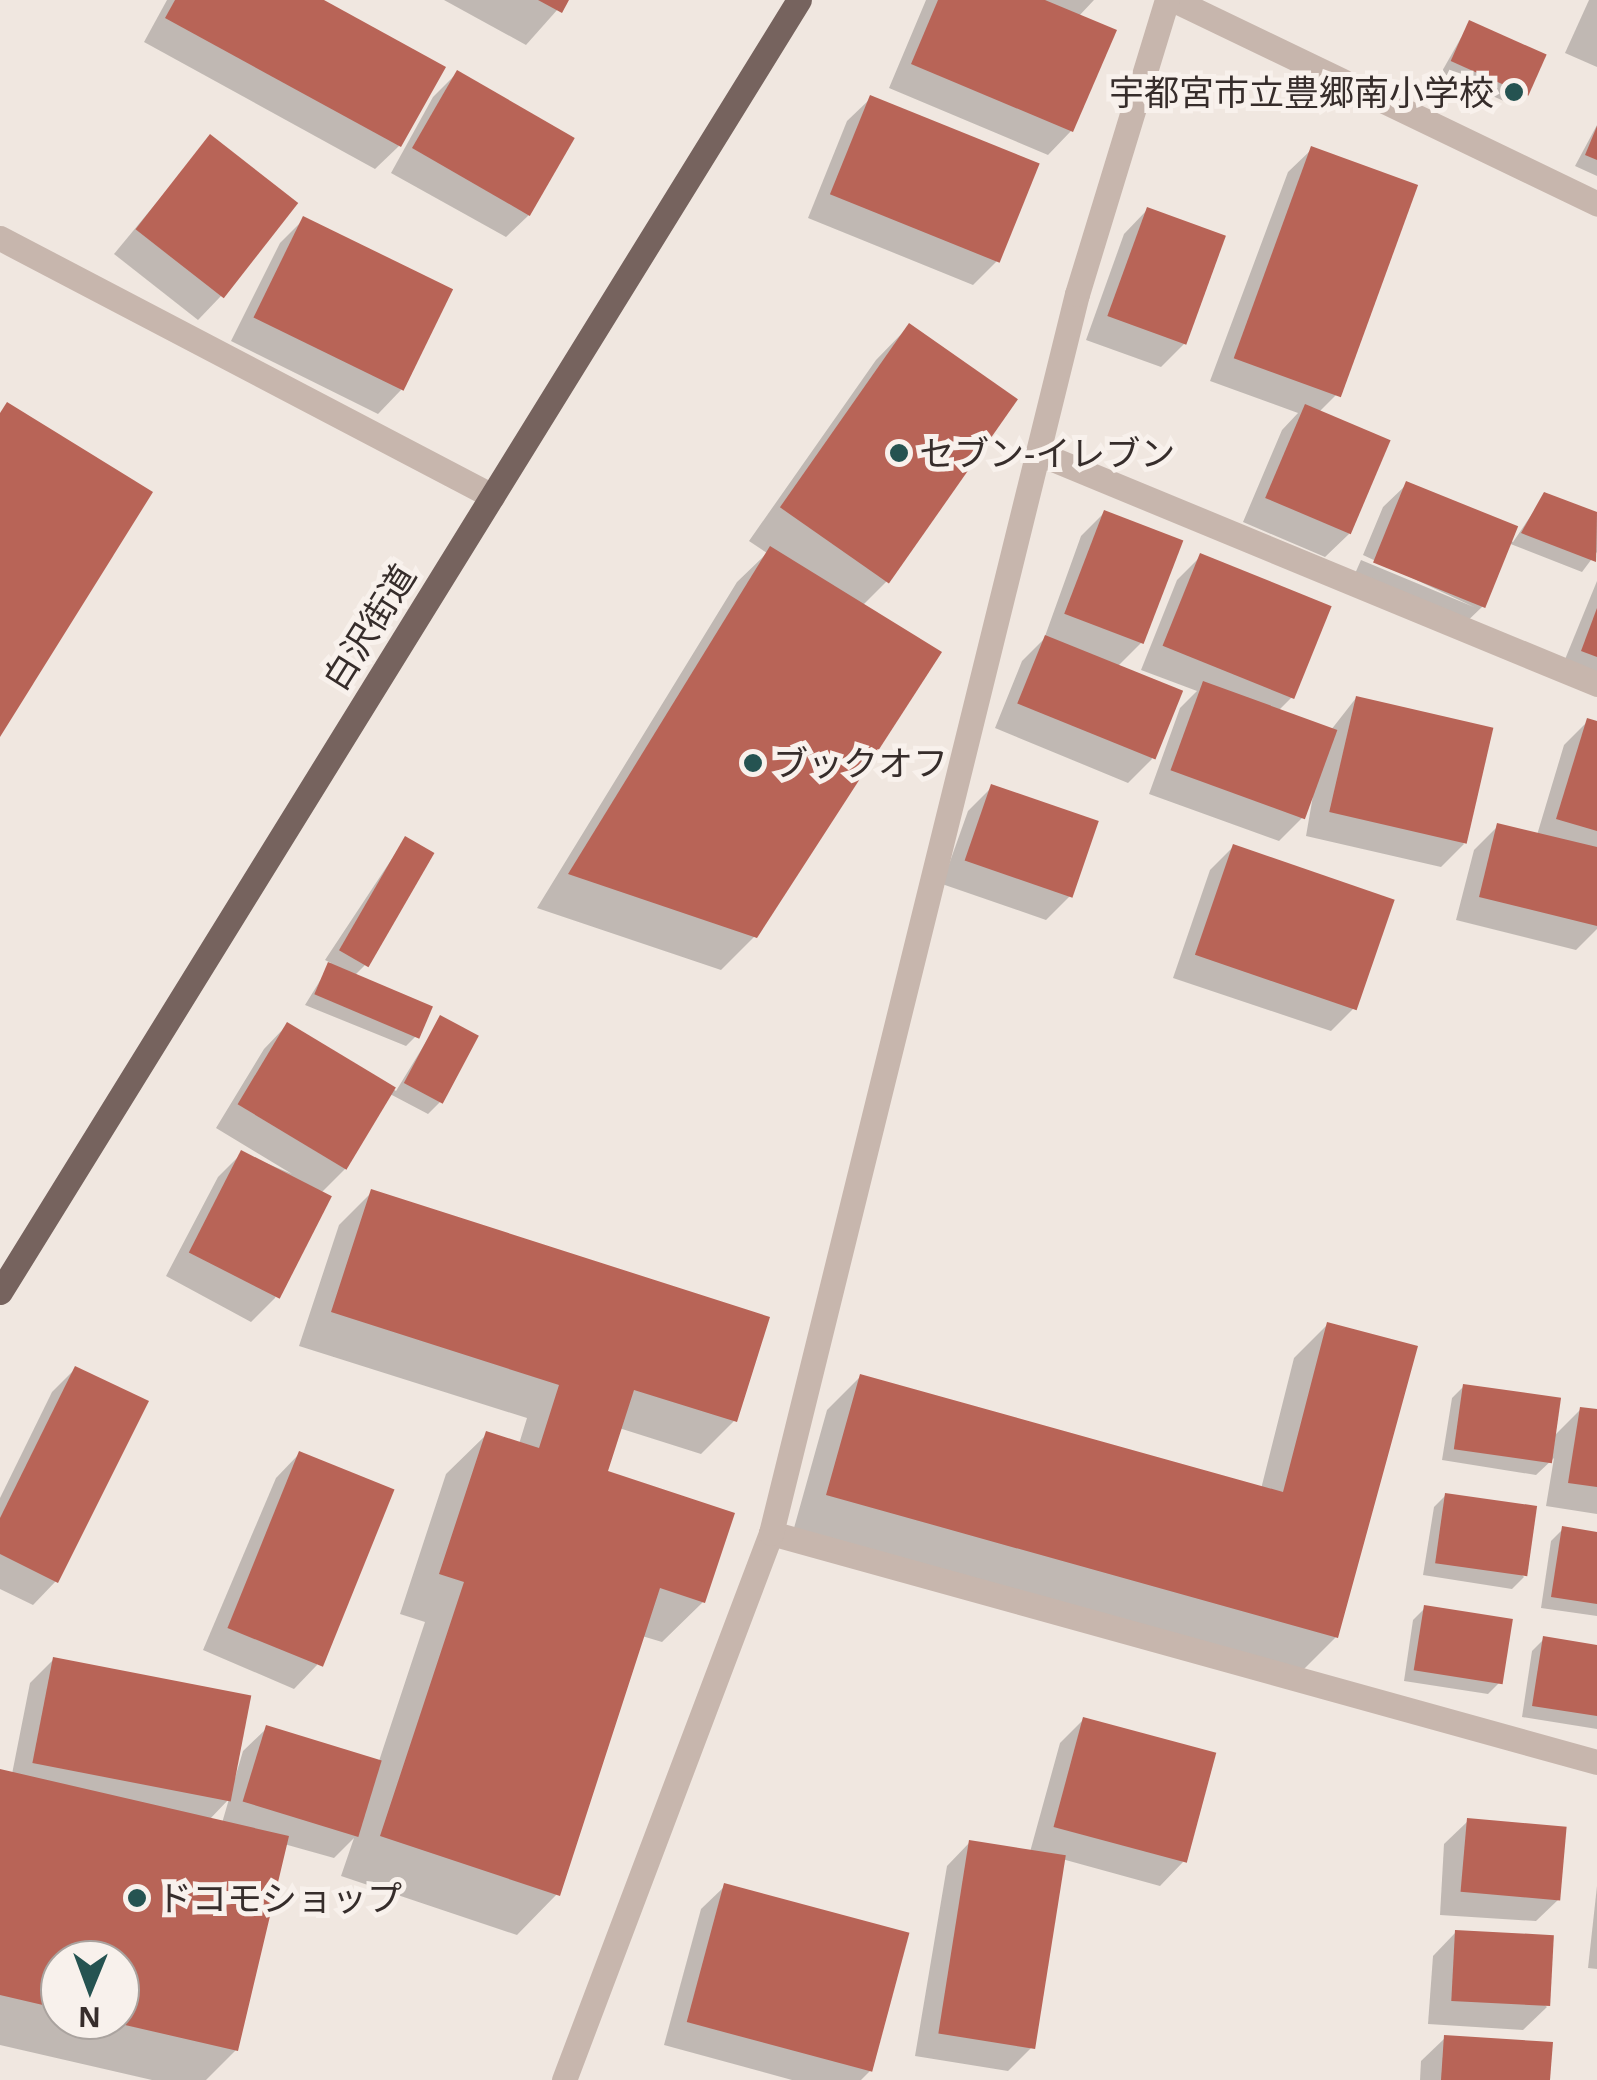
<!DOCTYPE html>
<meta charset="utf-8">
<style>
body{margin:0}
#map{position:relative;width:1597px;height:2080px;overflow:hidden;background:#f0e7e0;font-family:"Noto Sans","Noto Sans JP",sans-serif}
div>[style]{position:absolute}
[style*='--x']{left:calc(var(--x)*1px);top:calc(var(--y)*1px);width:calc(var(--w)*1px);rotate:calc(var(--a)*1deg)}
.shadow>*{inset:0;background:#0003}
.building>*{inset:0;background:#b86457;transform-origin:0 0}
.minor>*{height:25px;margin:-12.5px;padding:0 12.5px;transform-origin:12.5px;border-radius:12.5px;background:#c7b6ad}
.major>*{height:25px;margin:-12.5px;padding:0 12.5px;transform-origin:12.5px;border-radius:12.5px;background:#76635e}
.dots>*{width:28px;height:28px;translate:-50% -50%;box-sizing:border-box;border:5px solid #f8f1ec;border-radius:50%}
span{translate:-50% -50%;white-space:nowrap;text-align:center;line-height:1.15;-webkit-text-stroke:10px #f8f1ec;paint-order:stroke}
.poi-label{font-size:35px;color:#362d2b}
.right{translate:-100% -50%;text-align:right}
.left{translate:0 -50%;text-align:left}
.street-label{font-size:35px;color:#362d2b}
.north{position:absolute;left:40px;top:1940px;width:100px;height:100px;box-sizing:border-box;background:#f8f1ec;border:2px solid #aaa39f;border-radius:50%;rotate:181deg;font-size:28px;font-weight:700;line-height:40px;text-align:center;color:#362d2b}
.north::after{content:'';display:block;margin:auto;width:35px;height:45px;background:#255351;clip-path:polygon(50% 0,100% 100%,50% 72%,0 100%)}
</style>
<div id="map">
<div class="shadow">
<i style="clip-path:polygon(167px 0,319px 0,399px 146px,375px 169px,144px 42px)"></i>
<i style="clip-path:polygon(444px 0,566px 0,526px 45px)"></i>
<i style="clip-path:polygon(926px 0,1094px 0,1078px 17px,1071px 131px,1048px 155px,889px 88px)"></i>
<i style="clip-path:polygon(1589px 0,1597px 0,1597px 67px,1565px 53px)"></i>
<i style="clip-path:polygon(1470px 22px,1527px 94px,1515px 106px,1441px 73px)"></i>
<i style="clip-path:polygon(457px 73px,530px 214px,506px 237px,391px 173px,433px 97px)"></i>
<i style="clip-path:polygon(871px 98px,997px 261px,973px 285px,808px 218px,847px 121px)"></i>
<i style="clip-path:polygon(1597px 125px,1597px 176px,1575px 166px)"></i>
<i style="clip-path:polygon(210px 138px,221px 296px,198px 320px,114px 254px)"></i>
<i style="clip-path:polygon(1312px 149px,1336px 395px,1319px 412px,1349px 534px,1325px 557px,1243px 522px,1282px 430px,1298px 413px,1210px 381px,1288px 172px)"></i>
<i style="clip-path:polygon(1147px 210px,1184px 344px,1161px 367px,1086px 340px,1124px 234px)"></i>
<i style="clip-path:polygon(304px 219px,401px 390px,378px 414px,231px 341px,280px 243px)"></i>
<i style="clip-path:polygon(909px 326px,887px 581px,862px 606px,755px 936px,721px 970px,537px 908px,737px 582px,767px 553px,749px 541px,876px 360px)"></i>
<i style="clip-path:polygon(1407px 484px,1513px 542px,1545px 495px,1597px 515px,1597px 552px,1582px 572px,1508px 543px,1482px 607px,1458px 630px,1350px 585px,1361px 560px,1474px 607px,1363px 555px,1383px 507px)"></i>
<i style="clip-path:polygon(1105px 512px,1141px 643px,1117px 667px,1152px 759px,1128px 783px,995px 728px,1022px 661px,1044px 639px,1081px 536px)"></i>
<i style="clip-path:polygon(1201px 556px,1293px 696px,1278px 711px,1331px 730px,1356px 698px,1464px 844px,1441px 867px,1306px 836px,1315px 784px,1303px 817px,1279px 841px,1149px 794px,1180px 708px,1197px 691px,1141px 670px,1177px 580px)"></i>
<i style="clip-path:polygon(1597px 581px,1597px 688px,1559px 674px)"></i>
<i style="clip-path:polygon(1588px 721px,1597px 724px,1597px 929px,1576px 950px,1456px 920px,1474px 850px,1498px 826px,1537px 835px,1564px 745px)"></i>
<i style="clip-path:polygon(992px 787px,1070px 896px,1046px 920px,942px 884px,968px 811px)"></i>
<i style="clip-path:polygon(405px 839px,365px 965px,354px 976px,417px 1035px,406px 1046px,305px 1005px,331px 963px,325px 960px)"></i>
<i style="clip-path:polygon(1234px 846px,1354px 1008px,1331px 1031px,1173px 978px,1210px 870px)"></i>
<i style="clip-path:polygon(440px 1019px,440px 1102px,428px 1114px,390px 1094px,345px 1169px,320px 1194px,275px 1298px,251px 1322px,166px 1276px,218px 1177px,242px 1153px,292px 1174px,216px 1128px,264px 1049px,287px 1025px,396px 1091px)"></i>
<i style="clip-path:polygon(evenodd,372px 1192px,734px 1421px,701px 1454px,619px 1428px,605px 1473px,703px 1602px,662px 1642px,642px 1636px,557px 1894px,517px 1935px,341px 1876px,354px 1838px,334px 1858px,284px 1844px,236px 2050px,206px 2080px,152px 2080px,0 2045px,0 1771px,12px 1774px,30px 1683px,54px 1659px,235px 1778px,243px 1751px,267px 1728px,379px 1761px,425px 1622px,400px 1614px,446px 1474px,487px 1434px,519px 1444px,527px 1418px,299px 1346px,339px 1225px,372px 1192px,229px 1799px,222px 1823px,209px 1820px,229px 1799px,372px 1192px,60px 1960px,120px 1960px,120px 2020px,60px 2020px,60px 1960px)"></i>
<i style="clip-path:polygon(1327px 1325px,1336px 1637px,1303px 1670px,794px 1528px,827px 1410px,860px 1377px,1261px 1489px,1294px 1358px)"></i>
<i style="clip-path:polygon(75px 1369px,56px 1581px,33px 1605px,0 1589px,0 1498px,52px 1392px)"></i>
<i style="clip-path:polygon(1464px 1386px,1552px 1438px,1581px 1409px,1597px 1412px,1597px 1514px,1546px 1506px,1554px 1458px,1536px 1475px,1442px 1460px,1452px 1398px)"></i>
<i style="clip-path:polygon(299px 1454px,317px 1665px,294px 1689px,203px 1650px,276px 1478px)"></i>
<i style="clip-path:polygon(1446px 1495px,1524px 1577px,1512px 1589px,1423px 1575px,1434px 1507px)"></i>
<i style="clip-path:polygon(1563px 1529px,1597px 1534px,1597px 1616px,1541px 1608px,1551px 1541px)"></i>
<i style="clip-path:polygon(1425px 1608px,1500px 1682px,1488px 1694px,1404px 1681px,1413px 1620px)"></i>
<i style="clip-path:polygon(1544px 1639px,1597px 1647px,1597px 1729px,1522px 1717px,1532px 1651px)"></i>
<i style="clip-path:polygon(1084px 1719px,1183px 1862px,1160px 1886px,1062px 1859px,1031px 2048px,1008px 2071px,915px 2056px,947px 1866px,970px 1842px,1030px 1852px,1060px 1743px)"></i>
<i style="clip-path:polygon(1468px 1821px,1560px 1898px,1536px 1921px,1440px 1915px,1444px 1844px)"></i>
<i style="clip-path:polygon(725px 1886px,870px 2071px,861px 2080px,792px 2080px,664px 2045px,701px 1909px)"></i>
<i style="clip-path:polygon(1597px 1886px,1597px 1969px,1588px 1968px)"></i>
<i style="clip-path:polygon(1456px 1932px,1547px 2007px,1523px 2030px,1428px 2024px,1433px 1956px)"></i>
<i style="clip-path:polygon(1445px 2038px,1548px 2080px,1420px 2080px,1421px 2061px)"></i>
</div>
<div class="building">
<i style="clip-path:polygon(175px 0,324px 0,446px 67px,401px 147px,165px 18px)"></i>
<i style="clip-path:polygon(538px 0,569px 0,562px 13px)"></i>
<i style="clip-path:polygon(938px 0,1045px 0,1117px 30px,1073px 132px,911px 64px)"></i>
<i style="left:1469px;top:20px;width:85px;height:45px;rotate:24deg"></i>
<i style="left:457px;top:70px;width:136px;height:90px;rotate:30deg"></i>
<i style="left:870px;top:95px;width:183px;height:107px;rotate:22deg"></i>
<i style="clip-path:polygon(1597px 126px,1597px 160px,1585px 155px)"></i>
<i style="left:210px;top:134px;width:112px;height:121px;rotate:38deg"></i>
<i style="left:1311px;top:146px;width:114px;height:226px;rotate:20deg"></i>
<i style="left:1147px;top:207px;width:84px;height:116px;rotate:20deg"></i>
<i style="left:303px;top:216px;width:167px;height:113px;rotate:26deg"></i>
<i style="left:909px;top:323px;width:133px;height:225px;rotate:35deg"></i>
<i style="clip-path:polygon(7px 402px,153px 492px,0 737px,0 413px)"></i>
<i style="left:1305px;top:404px;width:93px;height:102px;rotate:23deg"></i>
<i style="left:1406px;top:481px;width:121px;height:88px;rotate:22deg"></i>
<i style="clip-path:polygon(1544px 492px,1597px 512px,1596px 562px,1521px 533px)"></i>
<i style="left:1104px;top:510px;width:85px;height:111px;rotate:21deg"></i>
<i style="clip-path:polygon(770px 546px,942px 652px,757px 938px,568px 874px)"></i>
<i style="left:1200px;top:553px;width:142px;height:100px;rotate:22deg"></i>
<i style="clip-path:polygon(1597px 608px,1597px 657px,1581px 651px)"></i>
<i style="left:1045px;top:635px;width:149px;height:74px;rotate:22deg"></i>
<i style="left:1203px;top:681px;width:143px;height:95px;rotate:20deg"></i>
<i style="left:1356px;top:696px;width:141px;height:119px;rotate:13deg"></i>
<i style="clip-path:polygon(1587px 718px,1597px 721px,1597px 831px,1556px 819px)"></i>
<i style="left:991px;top:784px;width:114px;height:81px;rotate:19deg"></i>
<i style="clip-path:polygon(1497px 823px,1597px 847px,1597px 926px,1479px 897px)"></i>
<i style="left:405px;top:836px;width:34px;height:132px;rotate:30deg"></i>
<i style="left:1233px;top:844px;width:171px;height:117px;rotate:19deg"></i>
<i style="left:328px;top:962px;width:114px;height:35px;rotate:23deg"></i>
<i style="left:440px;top:1015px;width:44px;height:77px;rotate:28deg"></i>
<i style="left:287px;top:1022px;width:127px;height:96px;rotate:31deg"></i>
<i style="left:241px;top:1150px;width:102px;height:115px;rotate:27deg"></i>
<i style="clip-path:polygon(371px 1189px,770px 1317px,737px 1422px,634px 1390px,608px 1471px,735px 1513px,705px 1603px,660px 1588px,560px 1896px,380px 1836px,464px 1582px,439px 1574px,486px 1431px,539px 1448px,559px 1385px,331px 1312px)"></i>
<i style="clip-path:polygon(1327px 1322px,1418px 1346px,1338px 1638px,826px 1495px,860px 1374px,1283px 1492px)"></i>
<i style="clip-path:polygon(75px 1366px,149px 1401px,58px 1583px,0 1554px,0 1518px)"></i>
<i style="left:1463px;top:1384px;width:99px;height:66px;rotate:8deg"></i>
<i style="clip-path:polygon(1580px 1407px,1597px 1409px,1597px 1487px,1568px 1483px)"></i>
<i style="left:299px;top:1451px;width:103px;height:191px;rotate:22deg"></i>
<i style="left:1445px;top:1493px;width:93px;height:71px;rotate:8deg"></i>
<i style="clip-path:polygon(1562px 1526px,1597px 1532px,1597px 1604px,1551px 1597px)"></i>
<i style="left:1424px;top:1605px;width:90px;height:66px;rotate:9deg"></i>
<i style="clip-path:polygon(1543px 1636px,1597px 1645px,1597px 1716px,1532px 1706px)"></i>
<i style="left:53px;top:1657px;width:202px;height:108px;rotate:11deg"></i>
<i style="left:1083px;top:1717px;width:138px;height:114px;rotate:15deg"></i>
<i style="left:266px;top:1725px;width:121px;height:80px;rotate:17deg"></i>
<i style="clip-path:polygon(0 1769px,289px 1836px,238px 2051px,112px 2022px,120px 2020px,120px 1960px,60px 1960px,60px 2009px,0 1995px)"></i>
<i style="left:1467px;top:1818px;width:100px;height:74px;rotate:5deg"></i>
<i style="left:969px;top:1840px;width:98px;height:196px;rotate:9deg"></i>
<i style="left:724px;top:1883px;width:192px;height:144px;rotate:15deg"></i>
<i style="left:1455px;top:1930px;width:99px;height:71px;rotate:3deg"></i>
<i style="clip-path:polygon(1444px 2035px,1553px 2042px,1550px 2080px,1441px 2080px)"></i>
</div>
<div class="minor">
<i style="--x:1174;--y:0;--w:470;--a:25.7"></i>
<i style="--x:0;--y:238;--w:556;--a:27.67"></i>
<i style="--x:1038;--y:453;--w:605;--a:22.45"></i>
<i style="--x:771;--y:1533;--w:857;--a:15.5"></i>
<i style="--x:564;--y:2080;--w:585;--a:-69.27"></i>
<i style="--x:771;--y:1533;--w:1276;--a:-76.13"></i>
<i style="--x:1077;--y:294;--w:307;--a:-73"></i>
</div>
<div class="major">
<i style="--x:0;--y:1292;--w:1519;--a:-58.27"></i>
</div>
<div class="dots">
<i style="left:1514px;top:92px;background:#255351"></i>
<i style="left:899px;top:453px;background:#255351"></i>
<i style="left:753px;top:763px;background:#255351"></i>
<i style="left:137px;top:1898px;background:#255351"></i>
</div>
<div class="poi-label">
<span class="right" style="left:1494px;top:92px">宇都宮市立豊郷南小学校</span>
<span class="left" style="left:919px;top:453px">セブン-イレブン</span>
<span class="left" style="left:773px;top:763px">ブックオフ</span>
<span class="left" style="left:157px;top:1898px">ドコモショップ</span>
</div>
<div class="street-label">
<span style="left:369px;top:627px;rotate:-58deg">白沢街道</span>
</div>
<div class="north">N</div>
</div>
